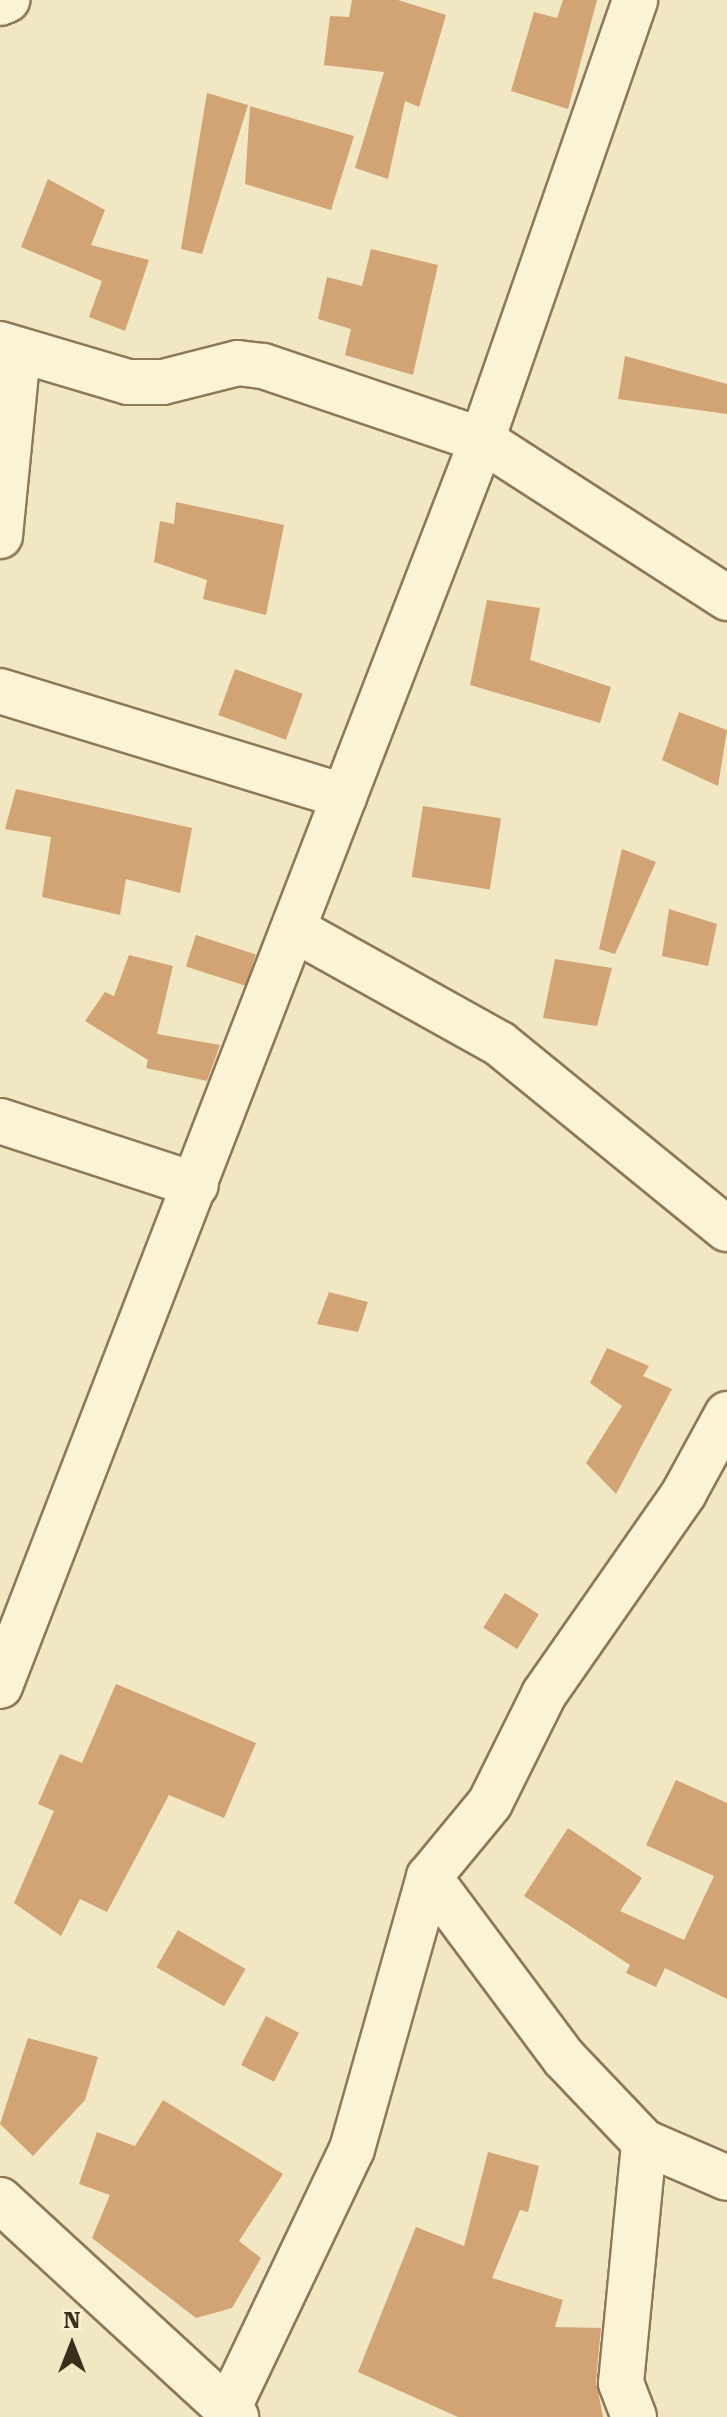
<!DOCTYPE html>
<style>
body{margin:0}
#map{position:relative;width:727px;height:2417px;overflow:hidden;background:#f1e7c2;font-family:"Roboto Serif",serif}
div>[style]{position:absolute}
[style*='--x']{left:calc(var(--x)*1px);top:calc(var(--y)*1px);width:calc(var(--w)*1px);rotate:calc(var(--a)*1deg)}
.building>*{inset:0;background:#d2a375;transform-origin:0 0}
.roads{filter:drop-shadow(2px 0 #8d7858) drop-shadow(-2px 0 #8d7858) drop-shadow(0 2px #8d7858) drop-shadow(0 -2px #8d7858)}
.minor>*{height:44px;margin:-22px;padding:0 22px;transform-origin:22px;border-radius:22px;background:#fbf3d6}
span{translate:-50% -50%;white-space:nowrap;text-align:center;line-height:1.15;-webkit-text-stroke:6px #f8f0d2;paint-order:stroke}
.north{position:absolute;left:32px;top:2305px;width:80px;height:80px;-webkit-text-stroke:6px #f8f0d2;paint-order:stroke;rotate:0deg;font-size:22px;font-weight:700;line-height:32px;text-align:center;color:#3b2e1d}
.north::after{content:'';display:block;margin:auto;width:28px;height:36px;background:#3b2e1d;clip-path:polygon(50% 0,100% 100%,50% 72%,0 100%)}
</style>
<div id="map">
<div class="building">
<i style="clip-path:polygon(352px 0,398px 0,446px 15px,419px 107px,405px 101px,388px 179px,355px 168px,384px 72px,324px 65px,330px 16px,349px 17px)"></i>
<i style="clip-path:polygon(563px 0,597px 0,568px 109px,511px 91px,534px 12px,557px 18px)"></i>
<i style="clip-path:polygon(207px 93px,248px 105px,202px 254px,181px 249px)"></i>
<i style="clip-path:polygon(250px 106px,354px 136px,331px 210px,245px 184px)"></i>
<i style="clip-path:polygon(48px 179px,105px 210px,91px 245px,149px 260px,125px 331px,89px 317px,102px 281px,21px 247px)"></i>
<i style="clip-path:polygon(371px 249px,438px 265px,413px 375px,345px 355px,351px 329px,318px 319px,327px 277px,362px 286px)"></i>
<i style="clip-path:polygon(625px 356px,727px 384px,727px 414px,618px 399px)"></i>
<i style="clip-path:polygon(176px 502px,284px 525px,266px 615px,203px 599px,207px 580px,154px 562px,160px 521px,174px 524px)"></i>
<i style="clip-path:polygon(487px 600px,540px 608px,530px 660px,611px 687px,600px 723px,470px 685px)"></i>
<i style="left:235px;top:669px;width:72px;height:49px;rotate:20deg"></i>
<i style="clip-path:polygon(679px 712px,727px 730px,718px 786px,662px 760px)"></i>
<i style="clip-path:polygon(16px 789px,192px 828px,180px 893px,126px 879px,120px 915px,42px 897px,51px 837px,5px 829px)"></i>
<i style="left:423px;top:806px;width:79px;height:72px;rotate:9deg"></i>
<i style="clip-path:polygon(622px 849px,656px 862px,615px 954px,599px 949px)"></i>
<i style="clip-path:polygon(669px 909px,717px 924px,708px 966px,662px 956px)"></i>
<i style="left:196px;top:935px;width:63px;height:33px;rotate:18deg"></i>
<i style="clip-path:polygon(129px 955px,173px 966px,157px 1034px,220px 1045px,207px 1081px,146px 1068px,148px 1060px,85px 1021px,105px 992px,114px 996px)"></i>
<i style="clip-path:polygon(555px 959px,612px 968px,597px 1026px,543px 1018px)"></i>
<i style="clip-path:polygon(329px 1292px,368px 1302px,358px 1332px,317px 1324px)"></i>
<i style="clip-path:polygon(607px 1348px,649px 1366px,643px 1376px,672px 1389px,616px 1494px,586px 1463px,622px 1406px,590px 1383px)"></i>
<i style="left:505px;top:1593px;width:40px;height:41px;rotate:32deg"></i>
<i style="clip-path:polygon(116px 1684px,256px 1743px,224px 1818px,169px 1795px,107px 1912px,80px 1899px,61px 1936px,14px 1903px,54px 1811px,38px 1804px,60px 1754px,82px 1763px)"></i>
<i style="clip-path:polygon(676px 1780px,727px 1803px,727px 1999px,665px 1968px,656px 1987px,626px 1973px,630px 1965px,524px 1896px,568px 1828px,642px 1878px,620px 1911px,684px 1940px,714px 1876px,646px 1845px)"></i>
<i style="left:178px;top:1930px;width:78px;height:43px;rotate:30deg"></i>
<i style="left:266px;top:2016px;width:37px;height:55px;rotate:27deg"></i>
<i style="clip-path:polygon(28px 2038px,98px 2057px,85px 2100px,33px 2156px,0 2124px)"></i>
<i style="clip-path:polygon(163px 2100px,283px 2174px,239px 2241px,261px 2258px,232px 2308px,196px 2318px,92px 2238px,110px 2195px,79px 2184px,97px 2132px,135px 2146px)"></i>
<i style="clip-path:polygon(488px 2152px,539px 2166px,528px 2212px,520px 2210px,492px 2278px,563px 2300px,555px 2327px,601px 2328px,596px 2381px,603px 2417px,458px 2417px,358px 2372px,416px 2227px,464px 2246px)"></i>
</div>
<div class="roads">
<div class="minor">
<i style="--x:0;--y:3;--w:8;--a:-23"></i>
<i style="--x:0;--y:344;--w:134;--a:16.5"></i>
<i style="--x:128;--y:382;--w:35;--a:0"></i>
<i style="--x:163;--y:382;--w:77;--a:-14.2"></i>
<i style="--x:238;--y:363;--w:25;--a:7"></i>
<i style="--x:263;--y:366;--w:231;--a:18.7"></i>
<i style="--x:482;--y:440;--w:292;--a:32.8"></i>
<i style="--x:0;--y:536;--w:184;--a:-84.4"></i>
<i style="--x:0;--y:691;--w:360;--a:17"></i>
<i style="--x:297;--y:931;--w:232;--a:29.1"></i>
<i style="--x:500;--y:1044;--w:293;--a:39.2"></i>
<i style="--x:0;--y:1121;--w:206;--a:18.1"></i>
<i style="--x:0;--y:1686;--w:1336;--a:-68.85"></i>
<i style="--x:482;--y:440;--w:466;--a:-70.8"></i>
<i style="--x:429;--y:1877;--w:226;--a:53.3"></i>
<i style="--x:564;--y:2058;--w:116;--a:46.4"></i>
<i style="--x:644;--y:2142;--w:90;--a:23.4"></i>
<i style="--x:0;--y:2200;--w:321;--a:42.6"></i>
<i style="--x:228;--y:2409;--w:288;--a:-64.5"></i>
<i style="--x:352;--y:2149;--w:283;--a:-74.2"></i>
<i style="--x:429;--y:1877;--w:96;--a:-50.5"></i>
<i style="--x:490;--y:1803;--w:122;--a:-63.6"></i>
<i style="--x:544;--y:1694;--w:245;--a:-55.1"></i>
<i style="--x:684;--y:1493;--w:90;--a:-61.4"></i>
<i style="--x:634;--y:2417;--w:36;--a:-111"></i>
<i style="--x:621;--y:2383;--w:242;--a:-84.5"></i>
</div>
</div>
<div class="north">N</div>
</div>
